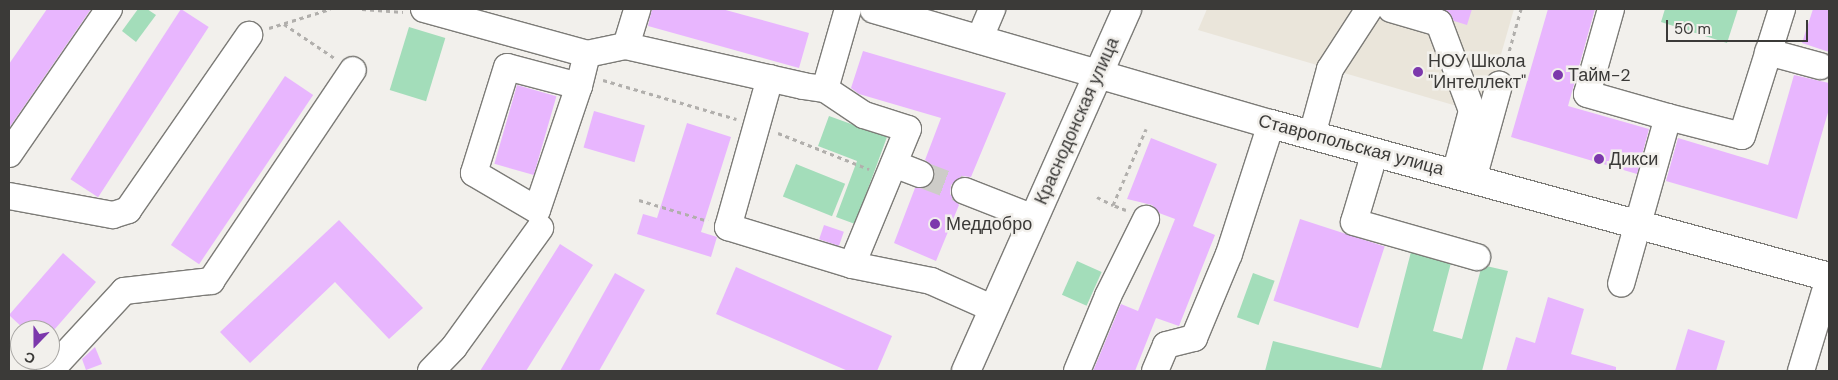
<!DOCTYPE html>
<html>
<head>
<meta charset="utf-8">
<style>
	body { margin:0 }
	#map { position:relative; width:1838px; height:380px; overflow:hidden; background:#f2f0ec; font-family:"DM Sans",sans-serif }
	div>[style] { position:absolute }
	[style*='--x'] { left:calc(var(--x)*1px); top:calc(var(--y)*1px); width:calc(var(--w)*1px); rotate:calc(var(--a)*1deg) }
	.built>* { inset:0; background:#eae5da }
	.green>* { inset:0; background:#a3ddba; transform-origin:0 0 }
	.building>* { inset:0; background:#e8b6fe; transform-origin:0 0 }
	.minor-tunnel>* { height:26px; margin-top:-13px; transform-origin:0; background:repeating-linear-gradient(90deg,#cdccc8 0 26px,transparent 0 39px) }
	.path>* { height:3px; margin-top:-1.5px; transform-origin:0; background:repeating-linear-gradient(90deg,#b1afac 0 4px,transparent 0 8px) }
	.roads { filter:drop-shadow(1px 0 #7c7b77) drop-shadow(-1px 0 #7c7b77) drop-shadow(0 1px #7c7b77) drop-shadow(0 -1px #7c7b77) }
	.minor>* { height:26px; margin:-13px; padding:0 13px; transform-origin:13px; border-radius:13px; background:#fff }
	.major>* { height:28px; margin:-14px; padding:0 14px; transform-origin:14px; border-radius:14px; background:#fff }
	.dots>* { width:14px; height:14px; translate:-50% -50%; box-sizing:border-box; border:2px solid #f2f0ec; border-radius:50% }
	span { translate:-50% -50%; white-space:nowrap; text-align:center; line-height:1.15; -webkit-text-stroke:5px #f2f0ec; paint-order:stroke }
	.poi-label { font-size:18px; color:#3b3a38 }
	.left { translate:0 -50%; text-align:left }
	.street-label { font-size:18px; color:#3b3a38 }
	.frame { position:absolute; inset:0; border:10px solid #3b3a38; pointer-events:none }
	.north { position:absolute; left:10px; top:320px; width:50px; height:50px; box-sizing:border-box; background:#f2f0ec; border:1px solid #a9a7a4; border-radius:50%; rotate:202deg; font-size:14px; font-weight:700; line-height:20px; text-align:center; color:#3b3a38 }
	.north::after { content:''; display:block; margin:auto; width:18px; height:22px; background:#7c38ac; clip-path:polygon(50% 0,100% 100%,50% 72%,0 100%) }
	.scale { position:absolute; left:1666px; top:20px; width:142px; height:22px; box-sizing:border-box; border:2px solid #3b3a38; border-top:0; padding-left:6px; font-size:15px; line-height:18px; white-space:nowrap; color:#3b3a38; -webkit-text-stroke:4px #f2f0ec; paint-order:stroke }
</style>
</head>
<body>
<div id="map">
	<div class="built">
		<div style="clip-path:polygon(1207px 9px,1514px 9px,1484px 114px,1198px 30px)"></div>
	</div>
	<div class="green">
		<div style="clip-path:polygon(138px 9px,147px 9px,156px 15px,136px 42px,122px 31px)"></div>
		<div style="clip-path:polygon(1665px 9px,1738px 9px,1727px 43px,1661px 22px)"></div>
		<div style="left:409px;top:27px;width:38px;height:66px;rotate:17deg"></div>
		<div style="clip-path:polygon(829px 116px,887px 137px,855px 224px,836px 217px,857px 161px,818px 146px)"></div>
		<div style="left:796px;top:164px;width:53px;height:35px;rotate:22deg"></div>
		<div style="clip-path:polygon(1412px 248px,1452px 259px,1433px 331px,1462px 339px,1482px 265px,1508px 271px,1482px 371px,1265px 371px,1273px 341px,1381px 368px)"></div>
		<div style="left:1077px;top:261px;width:27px;height:37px;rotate:24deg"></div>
		<div style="left:1253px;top:273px;width:23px;height:47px;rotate:20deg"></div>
	</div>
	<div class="building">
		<div style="clip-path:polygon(47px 9px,91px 9px,9px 128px,9px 64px)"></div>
		<div style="left:181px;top:9px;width:33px;height:203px;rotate:33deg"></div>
		<div style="clip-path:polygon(652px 9px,722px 9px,809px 33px,799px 68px,648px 26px)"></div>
		<div style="clip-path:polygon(1444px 9px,1472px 9px,1467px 25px,1454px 21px)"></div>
		<div style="clip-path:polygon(1548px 9px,1595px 9px,1568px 106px,1649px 129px,1637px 174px,1511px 137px)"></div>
		<div style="clip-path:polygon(1813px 9px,1829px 9px,1829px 52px,1802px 43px)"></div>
		<div style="clip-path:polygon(863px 51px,1006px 93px,971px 177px,962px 176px,951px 185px,950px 194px,959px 205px,936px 261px,894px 243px,915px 188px,929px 186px,934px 179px,932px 165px,925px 160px,941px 118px,859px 94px,851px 88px)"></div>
		<div style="clip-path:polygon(1794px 75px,1829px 83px,1829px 109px,1797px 219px,1666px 181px,1678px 138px,1768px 165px)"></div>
		<div style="left:285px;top:76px;width:34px;height:204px;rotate:34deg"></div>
		<div style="left:517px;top:85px;width:41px;height:82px;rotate:16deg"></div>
		<div style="left:594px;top:111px;width:53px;height:38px;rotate:16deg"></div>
		<div style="clip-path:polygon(687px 123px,731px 137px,701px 232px,717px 237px,711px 257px,637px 234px,643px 214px,657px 218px)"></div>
		<div style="clip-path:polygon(1151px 138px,1217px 164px,1193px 226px,1215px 235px,1179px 326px,1156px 318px,1135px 371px,1093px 371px,1121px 304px,1138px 311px,1175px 219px,1159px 213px,1152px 205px,1127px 199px)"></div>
		<div style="left:1300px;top:219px;width:89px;height:86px;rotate:18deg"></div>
		<div style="clip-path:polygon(339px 220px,423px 308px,389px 339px,335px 282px,250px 363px,220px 332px)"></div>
		<div style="left:824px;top:225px;width:21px;height:15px;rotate:19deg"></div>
		<div style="clip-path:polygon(560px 244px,593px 265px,536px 355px,526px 371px,480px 371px)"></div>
		<div style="clip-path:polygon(63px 253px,96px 282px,54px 330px,25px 330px,9px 315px)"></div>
		<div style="clip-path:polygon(736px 267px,892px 336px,877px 371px,848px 371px,716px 314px)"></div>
		<div style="clip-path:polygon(615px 273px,645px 290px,599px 371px,560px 371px)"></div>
		<div style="clip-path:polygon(1548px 297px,1584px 309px,1571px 354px,1616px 367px,1616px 371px,1506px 371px,1516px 337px,1535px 343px)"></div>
		<div style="clip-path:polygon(1688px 329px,1725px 341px,1716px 371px,1675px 371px)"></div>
		<div style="clip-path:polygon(95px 347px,102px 364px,86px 370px,82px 359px)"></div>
	</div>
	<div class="minor-tunnel">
		<div style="--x:920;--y:174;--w:48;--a:20.7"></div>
	</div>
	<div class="path">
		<div style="--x:362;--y:9;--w:41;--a:4.2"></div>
		<div style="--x:284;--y:24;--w:63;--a:33.9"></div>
		<div style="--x:269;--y:28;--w:64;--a:-17.3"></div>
		<div style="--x:1505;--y:66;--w:59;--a:-74.3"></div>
		<div style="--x:603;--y:80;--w:139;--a:16.3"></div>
		<div style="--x:778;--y:133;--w:98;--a:21.6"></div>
		<div style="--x:1097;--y:197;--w:18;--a:27"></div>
		<div style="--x:639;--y:200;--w:72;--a:16.9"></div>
		<div style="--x:1126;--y:210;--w:14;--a:-159"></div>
		<div style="--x:1113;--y:205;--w:83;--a:-66.5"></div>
	</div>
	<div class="roads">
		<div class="minor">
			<div style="--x:424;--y:9;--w:169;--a:15.4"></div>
			<div style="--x:587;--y:54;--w:40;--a:-12"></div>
			<div style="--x:626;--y:46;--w:39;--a:-73"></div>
			<div style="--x:1391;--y:9;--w:50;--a:16.3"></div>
			<div style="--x:1439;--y:23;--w:94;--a:69.4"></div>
			<div style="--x:1472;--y:111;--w:65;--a:105.1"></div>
			<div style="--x:1611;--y:9;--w:88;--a:105.8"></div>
			<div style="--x:1587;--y:94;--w:84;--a:15.9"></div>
			<div style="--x:1668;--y:117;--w:173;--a:105.7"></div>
			<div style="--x:979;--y:40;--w:34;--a:-67"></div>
			<div style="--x:626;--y:46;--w:181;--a:12.7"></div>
			<div style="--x:803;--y:86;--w:22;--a:8"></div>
			<div style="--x:825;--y:89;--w:47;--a:33.7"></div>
			<div style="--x:864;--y:115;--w:46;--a:17.7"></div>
			<div style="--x:908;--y:129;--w:147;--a:112.4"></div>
			<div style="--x:852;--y:265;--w:81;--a:11.4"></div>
			<div style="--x:931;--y:281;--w:69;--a:24"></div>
			<div style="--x:1768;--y:52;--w:54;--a:15.1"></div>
			<div style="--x:770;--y:78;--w:155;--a:105.7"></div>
			<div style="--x:728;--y:227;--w:130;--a:17"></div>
			<div style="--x:579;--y:86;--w:74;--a:-165.2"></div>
			<div style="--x:507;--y:67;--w:111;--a:107.3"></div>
			<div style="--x:474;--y:173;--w:73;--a:30.4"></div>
			<div style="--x:537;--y:210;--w:131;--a:-71.3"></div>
			<div style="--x:579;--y:86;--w:33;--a:-76"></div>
			<div style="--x:825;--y:89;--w:83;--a:-74"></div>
			<div style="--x:1668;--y:117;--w:76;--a:14.4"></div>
			<div style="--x:1742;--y:136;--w:133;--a:-72.5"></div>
			<div style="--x:1312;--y:135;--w:68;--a:-74.7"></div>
			<div style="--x:1330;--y:69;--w:72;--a:-57"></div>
			<div style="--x:1375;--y:152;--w:73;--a:106.7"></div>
			<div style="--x:1354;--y:222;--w:128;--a:15.9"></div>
			<div style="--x:9;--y:154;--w:176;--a:-55.4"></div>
			<div style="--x:894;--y:164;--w:28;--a:21"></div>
			<div style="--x:1473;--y:179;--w:98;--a:-74.5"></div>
			<div style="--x:965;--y:191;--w:74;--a:21.4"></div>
			<div style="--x:9;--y:196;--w:106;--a:10.4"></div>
			<div style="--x:113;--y:215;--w:16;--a:-18"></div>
			<div style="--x:128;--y:210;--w:213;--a:-55.3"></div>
			<div style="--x:50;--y:371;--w:109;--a:-47.2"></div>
			<div style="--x:124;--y:291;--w:88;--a:-6.6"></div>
			<div style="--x:211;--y:281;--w:254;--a:-56.1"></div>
			<div style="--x:431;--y:371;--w:33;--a:-46"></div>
			<div style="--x:454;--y:347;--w:147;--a:-54.1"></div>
			<div style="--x:1077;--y:371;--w:81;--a:-67.5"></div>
			<div style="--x:1108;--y:296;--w:86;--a:-63.7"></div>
			<div style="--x:1155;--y:371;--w:28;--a:-67"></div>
			<div style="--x:1166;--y:345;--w:29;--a:-14"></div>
			<div style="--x:1194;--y:338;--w:91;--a:-67.4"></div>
			<div style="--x:1229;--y:254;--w:137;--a:-72.1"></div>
			<div style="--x:1801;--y:371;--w:97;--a:-73.2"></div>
		</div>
		<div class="major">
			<div style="--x:874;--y:9;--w:413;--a:16.2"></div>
			<div style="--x:1271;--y:124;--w:579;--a:15.33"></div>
			<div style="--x:966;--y:371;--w:396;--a:-66"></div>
		</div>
	</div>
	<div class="dots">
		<div style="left:1418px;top:72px;background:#7c38ac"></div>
		<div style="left:1558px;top:75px;background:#7c38ac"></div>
		<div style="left:1599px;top:159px;background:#7c38ac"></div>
		<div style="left:935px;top:224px;background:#7c38ac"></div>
	</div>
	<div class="poi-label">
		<span class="left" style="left:1428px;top:72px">НОУ Школа<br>"Интеллект"</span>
		<span class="left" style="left:1568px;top:75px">Тайм-2</span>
		<span class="left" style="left:1609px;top:159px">Дикси</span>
		<span class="left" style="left:946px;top:224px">Меддобро</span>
	</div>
	<div class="street-label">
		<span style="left:1077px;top:121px;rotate:-66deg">Краснодонская улица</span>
		<span style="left:1351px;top:145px;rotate:15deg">Ставропольская улица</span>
	</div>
	<div class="frame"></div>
	<div class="north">С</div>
	<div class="scale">50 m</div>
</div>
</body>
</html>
